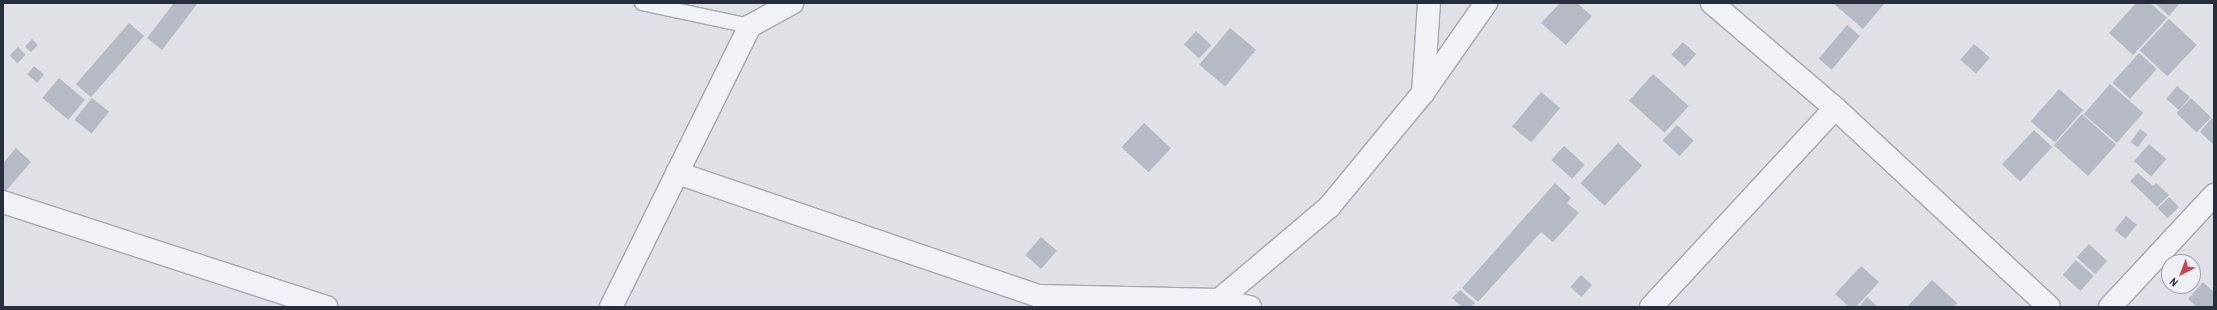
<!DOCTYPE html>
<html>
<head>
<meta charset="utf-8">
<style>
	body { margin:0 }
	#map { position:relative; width:2217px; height:310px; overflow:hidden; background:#dfe1e7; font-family:"Archivo Narrow",sans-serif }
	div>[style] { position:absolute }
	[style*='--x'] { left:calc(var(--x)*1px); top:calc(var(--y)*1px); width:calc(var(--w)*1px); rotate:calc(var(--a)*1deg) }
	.building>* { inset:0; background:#b6bac4; transform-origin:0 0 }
	.roads { filter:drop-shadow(1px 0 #a5a8b1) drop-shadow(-1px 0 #a5a8b1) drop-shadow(0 1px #a5a8b1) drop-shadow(0 -1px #a5a8b1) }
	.lane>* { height:14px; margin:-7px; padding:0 7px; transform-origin:7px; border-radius:7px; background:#f1f2f6 }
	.street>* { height:22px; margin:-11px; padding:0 11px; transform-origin:11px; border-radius:11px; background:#f1f2f6 }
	span { translate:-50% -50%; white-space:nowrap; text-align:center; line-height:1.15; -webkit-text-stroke:4px #eef0f5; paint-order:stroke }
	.frame { position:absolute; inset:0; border:4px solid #292e3d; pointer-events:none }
	.north { position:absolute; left:2161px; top:254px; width:40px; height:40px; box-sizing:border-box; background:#eef0f5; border:1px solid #9fa2ab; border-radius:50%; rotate:222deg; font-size:11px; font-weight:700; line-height:16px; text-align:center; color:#292e3d }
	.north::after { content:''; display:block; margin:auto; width:14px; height:18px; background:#c7494f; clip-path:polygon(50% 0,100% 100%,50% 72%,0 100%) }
</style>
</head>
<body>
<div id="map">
	<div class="building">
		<div style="clip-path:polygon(174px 3px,198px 3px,162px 50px,147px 38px)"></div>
		<div style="clip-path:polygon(1560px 3px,1577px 3px,1592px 16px,1566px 45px,1541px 23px)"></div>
		<div style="clip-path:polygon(1833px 3px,1885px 3px,1863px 29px)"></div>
		<div style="clip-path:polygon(2136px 3px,2150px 3px,2167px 18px,2133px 55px,2109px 33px)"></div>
		<div style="clip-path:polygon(2155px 3px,2180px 3px,2169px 16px)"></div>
		<div style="left:2169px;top:19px;width:38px;height:43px;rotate:43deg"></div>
		<div style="left:129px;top:23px;width:20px;height:81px;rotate:41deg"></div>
		<div style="left:1847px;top:25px;width:17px;height:44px;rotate:40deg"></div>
		<div style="left:1230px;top:28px;width:34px;height:48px;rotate:40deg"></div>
		<div style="left:1196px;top:31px;width:21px;height:18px;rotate:43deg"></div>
		<div style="clip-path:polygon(32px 39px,38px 45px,31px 52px,25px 47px)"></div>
		<div style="left:1683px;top:42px;width:18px;height:17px;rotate:43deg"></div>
		<div style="left:1974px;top:44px;width:21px;height:21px;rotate:41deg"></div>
		<div style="left:18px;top:47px;width:11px;height:12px;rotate:45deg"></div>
		<div style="left:2139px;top:53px;width:24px;height:40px;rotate:42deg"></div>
		<div style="left:34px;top:66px;width:13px;height:11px;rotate:39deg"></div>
		<div style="left:1653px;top:74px;width:48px;height:36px;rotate:42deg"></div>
		<div style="left:59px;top:78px;width:34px;height:26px;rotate:40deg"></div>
		<div style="left:2110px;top:84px;width:44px;height:40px;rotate:41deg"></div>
		<div style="left:2177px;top:86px;width:17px;height:17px;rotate:40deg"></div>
		<div style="left:2059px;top:89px;width:32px;height:43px;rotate:41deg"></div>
		<div style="left:1541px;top:92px;width:25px;height:45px;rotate:40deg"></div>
		<div style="left:92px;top:98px;width:22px;height:28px;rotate:39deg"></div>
		<div style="left:2191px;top:98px;width:28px;height:21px;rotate:44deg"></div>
		<div style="left:2082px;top:114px;width:46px;height:42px;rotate:42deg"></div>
		<div style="clip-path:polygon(2212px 118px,2214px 121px,2214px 145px,2200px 132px)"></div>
		<div style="left:1144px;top:123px;width:37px;height:33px;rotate:43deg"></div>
		<div style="left:1677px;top:125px;width:23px;height:21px;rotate:43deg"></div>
		<div style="left:2140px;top:129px;width:9px;height:16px;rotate:36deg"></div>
		<div style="left:2034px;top:130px;width:25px;height:47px;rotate:43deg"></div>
		<div style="left:1618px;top:143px;width:33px;height:55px;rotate:43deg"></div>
		<div style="left:2149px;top:144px;width:23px;height:23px;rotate:41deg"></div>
		<div style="left:1564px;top:146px;width:28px;height:19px;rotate:42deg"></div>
		<div style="clip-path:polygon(16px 148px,31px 162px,4px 193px,3px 163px)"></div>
		<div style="clip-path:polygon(2138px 173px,2153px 186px,2156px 183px,2169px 195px,2157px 207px,2130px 181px)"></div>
		<div style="clip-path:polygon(1555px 183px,1571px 198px,1567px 203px,1579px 213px,1553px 242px,1541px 232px,1478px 302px,1462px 288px)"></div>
		<div style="left:2169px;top:197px;width:14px;height:16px;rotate:45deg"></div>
		<div style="left:2126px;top:216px;width:14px;height:18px;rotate:39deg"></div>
		<div style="left:1041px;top:237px;width:21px;height:24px;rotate:41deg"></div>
		<div style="left:2089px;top:244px;width:25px;height:18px;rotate:43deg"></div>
		<div style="left:2076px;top:260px;width:24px;height:20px;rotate:42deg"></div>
		<div style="clip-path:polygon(1861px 266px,1879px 282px,1856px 307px,1849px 307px,1835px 294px)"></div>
		<div style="left:1581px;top:275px;width:15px;height:16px;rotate:42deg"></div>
		<div style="clip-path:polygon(1932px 280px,1957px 303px,1954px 307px,1907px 307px)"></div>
		<div style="clip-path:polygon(2203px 282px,2214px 292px,2214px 307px,2197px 307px,2188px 299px)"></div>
		<div style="clip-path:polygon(1460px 290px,1475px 303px,1471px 307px,1462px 307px,1452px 298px)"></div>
		<div style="clip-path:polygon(1867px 297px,1878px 307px,1859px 307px)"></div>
	</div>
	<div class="roads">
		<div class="lane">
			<div style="--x:642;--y:3;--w:110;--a:12"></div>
		</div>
		<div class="street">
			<div style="--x:1712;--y:3;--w:162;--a:40.5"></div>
			<div style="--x:1835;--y:108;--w:292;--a:42.9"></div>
			<div style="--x:1423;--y:93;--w:90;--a:-86.2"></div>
			<div style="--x:677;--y:173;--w:382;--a:18.8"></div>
			<div style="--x:1039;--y:296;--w:180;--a:1.3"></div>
			<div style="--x:1219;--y:300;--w:32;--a:13"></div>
			<div style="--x:3;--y:202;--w:340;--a:18"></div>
			<div style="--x:611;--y:307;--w:313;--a:-63.7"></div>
			<div style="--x:750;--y:26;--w:48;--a:-28.7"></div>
			<div style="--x:1215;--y:307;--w:8;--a:-60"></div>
			<div style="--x:1219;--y:300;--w:144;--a:-40.2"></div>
			<div style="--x:1329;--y:207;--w:148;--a:-50.5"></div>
			<div style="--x:1423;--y:93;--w:110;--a:-55"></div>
			<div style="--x:1651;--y:307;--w:271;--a:-47.2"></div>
			<div style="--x:2110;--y:307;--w:153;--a:-47.1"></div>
		</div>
	</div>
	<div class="frame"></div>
	<div class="north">N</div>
</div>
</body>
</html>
